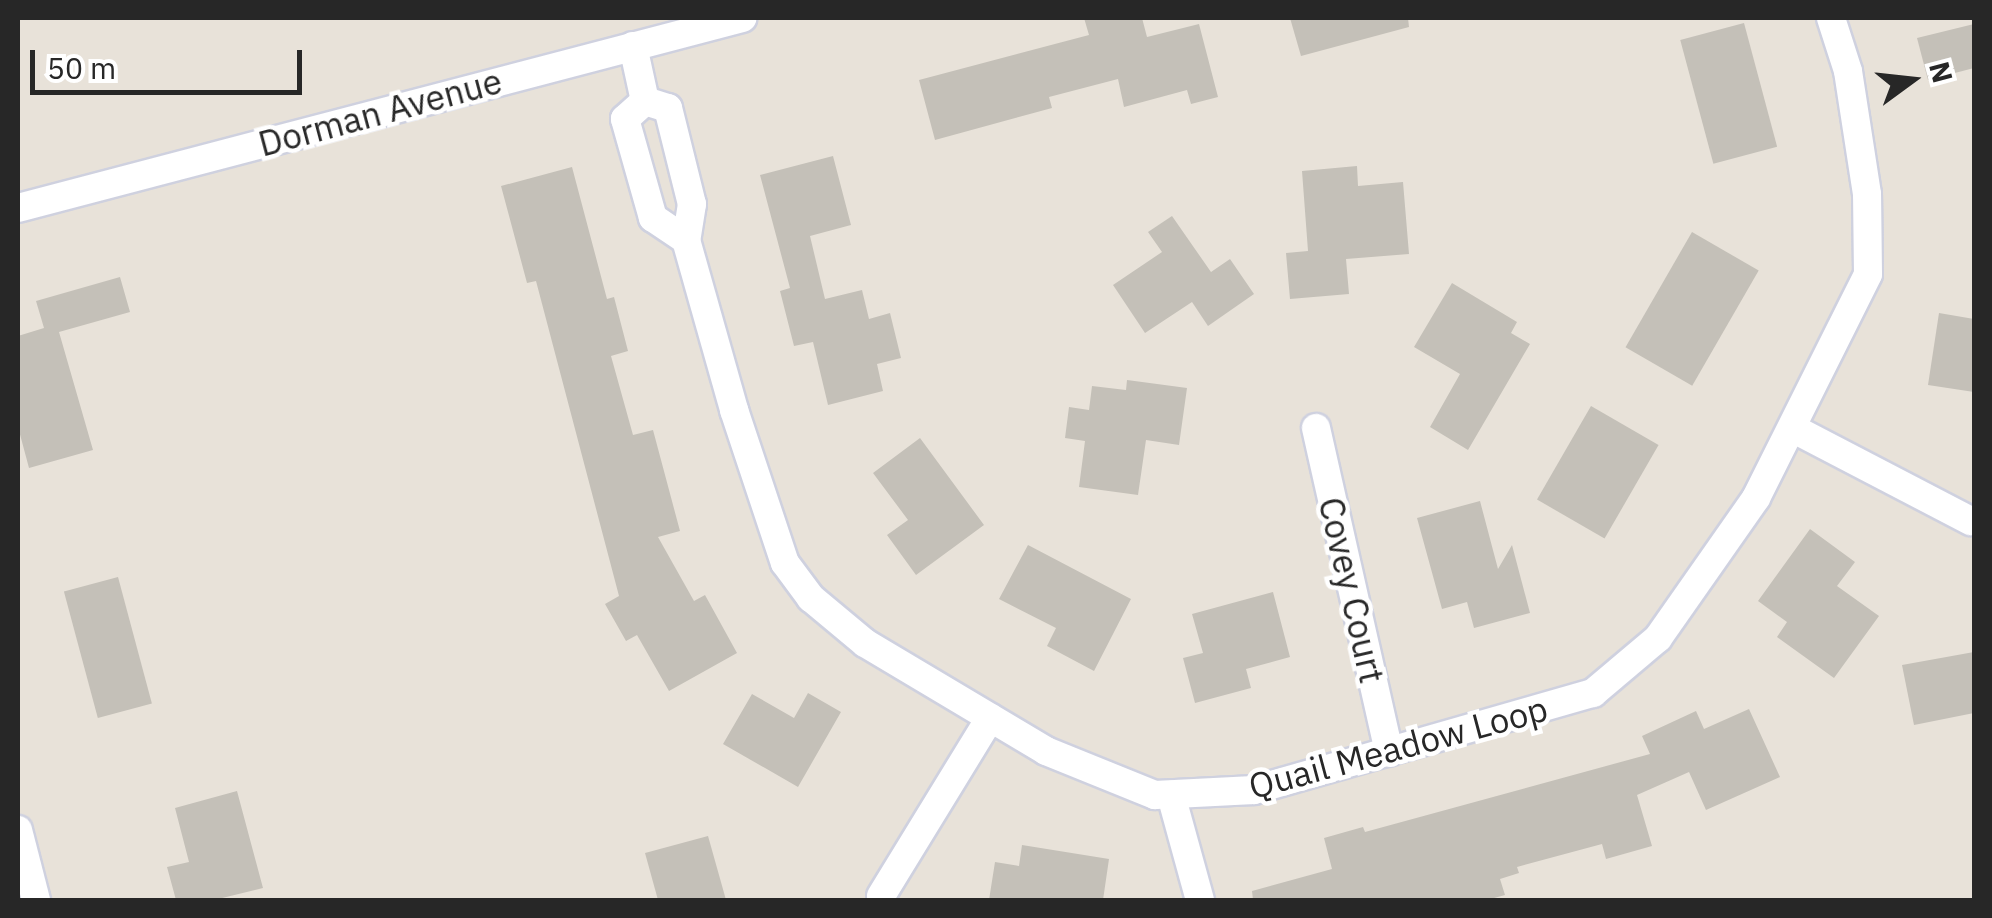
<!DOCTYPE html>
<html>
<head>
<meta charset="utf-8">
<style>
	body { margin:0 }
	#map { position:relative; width:1992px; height:918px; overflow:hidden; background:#e8e2d9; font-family:"IBM Plex Sans",sans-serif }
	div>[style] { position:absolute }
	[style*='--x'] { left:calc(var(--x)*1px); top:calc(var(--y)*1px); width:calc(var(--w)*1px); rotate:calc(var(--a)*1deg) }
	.building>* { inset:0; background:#c4c0b8; transform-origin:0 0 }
	.roads { filter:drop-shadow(2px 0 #cfd1df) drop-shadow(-2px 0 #cfd1df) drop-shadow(0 2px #cfd1df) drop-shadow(0 -2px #cfd1df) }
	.street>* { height:28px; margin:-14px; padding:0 14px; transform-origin:14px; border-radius:14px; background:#fff }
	span { translate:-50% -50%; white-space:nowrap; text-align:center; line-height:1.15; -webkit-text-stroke:9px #fff; paint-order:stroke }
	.street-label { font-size:35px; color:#272727 }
	.frame { position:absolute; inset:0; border:20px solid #272727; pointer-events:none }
	.north { position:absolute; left:1862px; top:30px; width:100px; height:100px; -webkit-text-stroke:8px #fff; paint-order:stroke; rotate:75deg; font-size:28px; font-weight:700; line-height:40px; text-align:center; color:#272727 }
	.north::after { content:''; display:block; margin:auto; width:35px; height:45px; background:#272727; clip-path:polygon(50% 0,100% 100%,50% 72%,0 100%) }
	.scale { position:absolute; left:30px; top:50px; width:272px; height:45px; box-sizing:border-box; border:5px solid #272727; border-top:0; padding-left:12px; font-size:30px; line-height:35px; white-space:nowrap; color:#272727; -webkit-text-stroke:8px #fff; paint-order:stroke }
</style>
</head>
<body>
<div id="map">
	<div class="building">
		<div style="clip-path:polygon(1084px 18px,1142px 18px,1147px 37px,1199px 24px,1218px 97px,1191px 104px,1187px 90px,1124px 107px,1118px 79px,1049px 97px,1052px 108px,935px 140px,919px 80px,1089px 35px)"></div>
		<div style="clip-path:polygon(1290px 18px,1408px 18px,1409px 27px,1301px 56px)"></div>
		<div style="left:1744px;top:23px;width:128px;height:66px;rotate:75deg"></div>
		<div style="clip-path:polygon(1974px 24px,1974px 68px,1928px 80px,1917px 38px)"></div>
		<div style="clip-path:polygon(833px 156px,851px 225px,810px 236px,825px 299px,862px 290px,869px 319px,890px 313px,901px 358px,877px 364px,883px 391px,828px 405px,813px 342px,794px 346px,780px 291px,790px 288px,760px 175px)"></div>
		<div style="clip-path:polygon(1357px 166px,1358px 186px,1403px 182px,1409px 254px,1346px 259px,1349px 294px,1290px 299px,1286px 253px,1308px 251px,1302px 171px)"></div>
		<div style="clip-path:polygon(572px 167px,607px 299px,614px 297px,628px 351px,611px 356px,633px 435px,653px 430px,680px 531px,658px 537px,694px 601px,705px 595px,737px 653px,669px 691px,637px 635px,626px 641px,605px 604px,619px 596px,536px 281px,527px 283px,501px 186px)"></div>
		<div style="clip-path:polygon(1172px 216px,1211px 272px,1230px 259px,1254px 294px,1208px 326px,1192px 302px,1145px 333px,1113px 285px,1162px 252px,1148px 232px)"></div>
		<div style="left:1692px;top:232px;width:77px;height:133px;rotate:30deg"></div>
		<div style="clip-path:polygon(120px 277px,130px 312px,59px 332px,93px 450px,29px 468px,18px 427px,18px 336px,44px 328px,36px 301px)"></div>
		<div style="clip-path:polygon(1452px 283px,1517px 322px,1511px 333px,1530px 344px,1468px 450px,1430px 427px,1460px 374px,1414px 347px)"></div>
		<div style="clip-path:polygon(1939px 313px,1974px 319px,1974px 392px,1928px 385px)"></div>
		<div style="clip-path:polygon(1127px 380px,1187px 388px,1179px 445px,1146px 440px,1138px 495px,1079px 487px,1085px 441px,1065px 438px,1069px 407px,1089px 410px,1092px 386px,1126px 390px)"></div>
		<div style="left:1591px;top:406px;width:78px;height:108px;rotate:30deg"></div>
		<div style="clip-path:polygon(920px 438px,984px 525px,916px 575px,887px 535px,908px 520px,873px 473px)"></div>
		<div style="clip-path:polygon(1480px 501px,1498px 569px,1512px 545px,1530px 613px,1474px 628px,1467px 602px,1442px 609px,1417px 518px)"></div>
		<div style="clip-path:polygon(1810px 529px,1855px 562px,1837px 586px,1879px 616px,1834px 678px,1777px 637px,1787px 622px,1758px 601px)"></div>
		<div style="clip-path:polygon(1028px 545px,1131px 599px,1094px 671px,1047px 646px,1056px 628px,999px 599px)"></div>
		<div style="left:118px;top:577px;width:131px;height:56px;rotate:75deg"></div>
		<div style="clip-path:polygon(1273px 592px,1290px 657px,1246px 669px,1251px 688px,1195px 703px,1183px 658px,1203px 653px,1192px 614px)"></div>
		<div style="clip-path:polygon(1974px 652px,1974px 713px,1914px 725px,1902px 665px)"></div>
		<div style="clip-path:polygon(808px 693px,841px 712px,798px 787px,723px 744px,752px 694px,794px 718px)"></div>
		<div style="clip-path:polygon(1749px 709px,1780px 777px,1706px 810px,1689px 772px,1637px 795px,1652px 846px,1606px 859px,1602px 844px,1517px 867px,1519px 873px,1500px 879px,1505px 895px,1487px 900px,1253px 900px,1252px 891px,1332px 869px,1324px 838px,1363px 827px,1365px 832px,1650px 754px,1642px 736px,1696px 711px,1704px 729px)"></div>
		<div style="clip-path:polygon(237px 791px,263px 888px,214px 900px,176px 900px,167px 867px,189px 862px,175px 808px)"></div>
		<div style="clip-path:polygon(708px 836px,726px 900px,658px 900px,645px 853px)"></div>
		<div style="clip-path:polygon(1022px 845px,1109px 859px,1103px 900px,989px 900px,995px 862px,1019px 866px)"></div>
	</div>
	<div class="roads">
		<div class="street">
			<div style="--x:633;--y:46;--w:56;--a:77.7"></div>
			<div style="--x:645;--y:101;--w:24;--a:17"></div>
			<div style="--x:668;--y:108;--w:99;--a:76"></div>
			<div style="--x:692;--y:204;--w:36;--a:99"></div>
			<div style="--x:686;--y:240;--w:40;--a:-146"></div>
			<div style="--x:653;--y:218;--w:103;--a:-105.8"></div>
			<div style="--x:625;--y:119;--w:27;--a:-42"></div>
			<div style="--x:18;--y:208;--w:749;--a:-14.7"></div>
			<div style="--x:686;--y:240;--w:177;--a:74.2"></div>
			<div style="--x:734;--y:410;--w:161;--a:71.6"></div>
			<div style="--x:785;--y:563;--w:44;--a:53.4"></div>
			<div style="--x:811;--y:598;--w:70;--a:39.8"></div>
			<div style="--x:865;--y:643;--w:211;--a:30.8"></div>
			<div style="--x:1046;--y:751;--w:118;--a:22"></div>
			<div style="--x:1155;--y:795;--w:99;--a:-2.9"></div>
			<div style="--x:1254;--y:790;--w:353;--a:-16"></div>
			<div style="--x:1593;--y:693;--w:85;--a:-40.2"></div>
			<div style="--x:1658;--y:638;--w:171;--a:-55"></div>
			<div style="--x:1756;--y:498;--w:250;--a:-63.4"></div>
			<div style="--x:1868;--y:274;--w:80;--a:-90.7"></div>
			<div style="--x:1867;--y:194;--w:124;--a:-98.8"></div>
			<div style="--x:1848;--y:71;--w:56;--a:-107.8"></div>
			<div style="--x:1316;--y:428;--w:332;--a:77.3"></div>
			<div style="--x:1792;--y:428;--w:202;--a:27.5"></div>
			<div style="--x:1171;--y:795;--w:109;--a:74.6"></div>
			<div style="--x:18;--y:830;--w:72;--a:75.6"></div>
			<div style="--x:881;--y:896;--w:209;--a:-58.5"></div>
		</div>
	</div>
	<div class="street-label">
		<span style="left:380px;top:112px;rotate:-15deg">Dorman Avenue</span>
		<span style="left:1352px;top:590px;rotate:77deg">Covey Court</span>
		<span style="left:1398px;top:747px;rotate:-15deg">Quail Meadow Loop</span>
	</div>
	<div class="frame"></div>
	<div class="north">N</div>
	<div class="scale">50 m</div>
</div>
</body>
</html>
